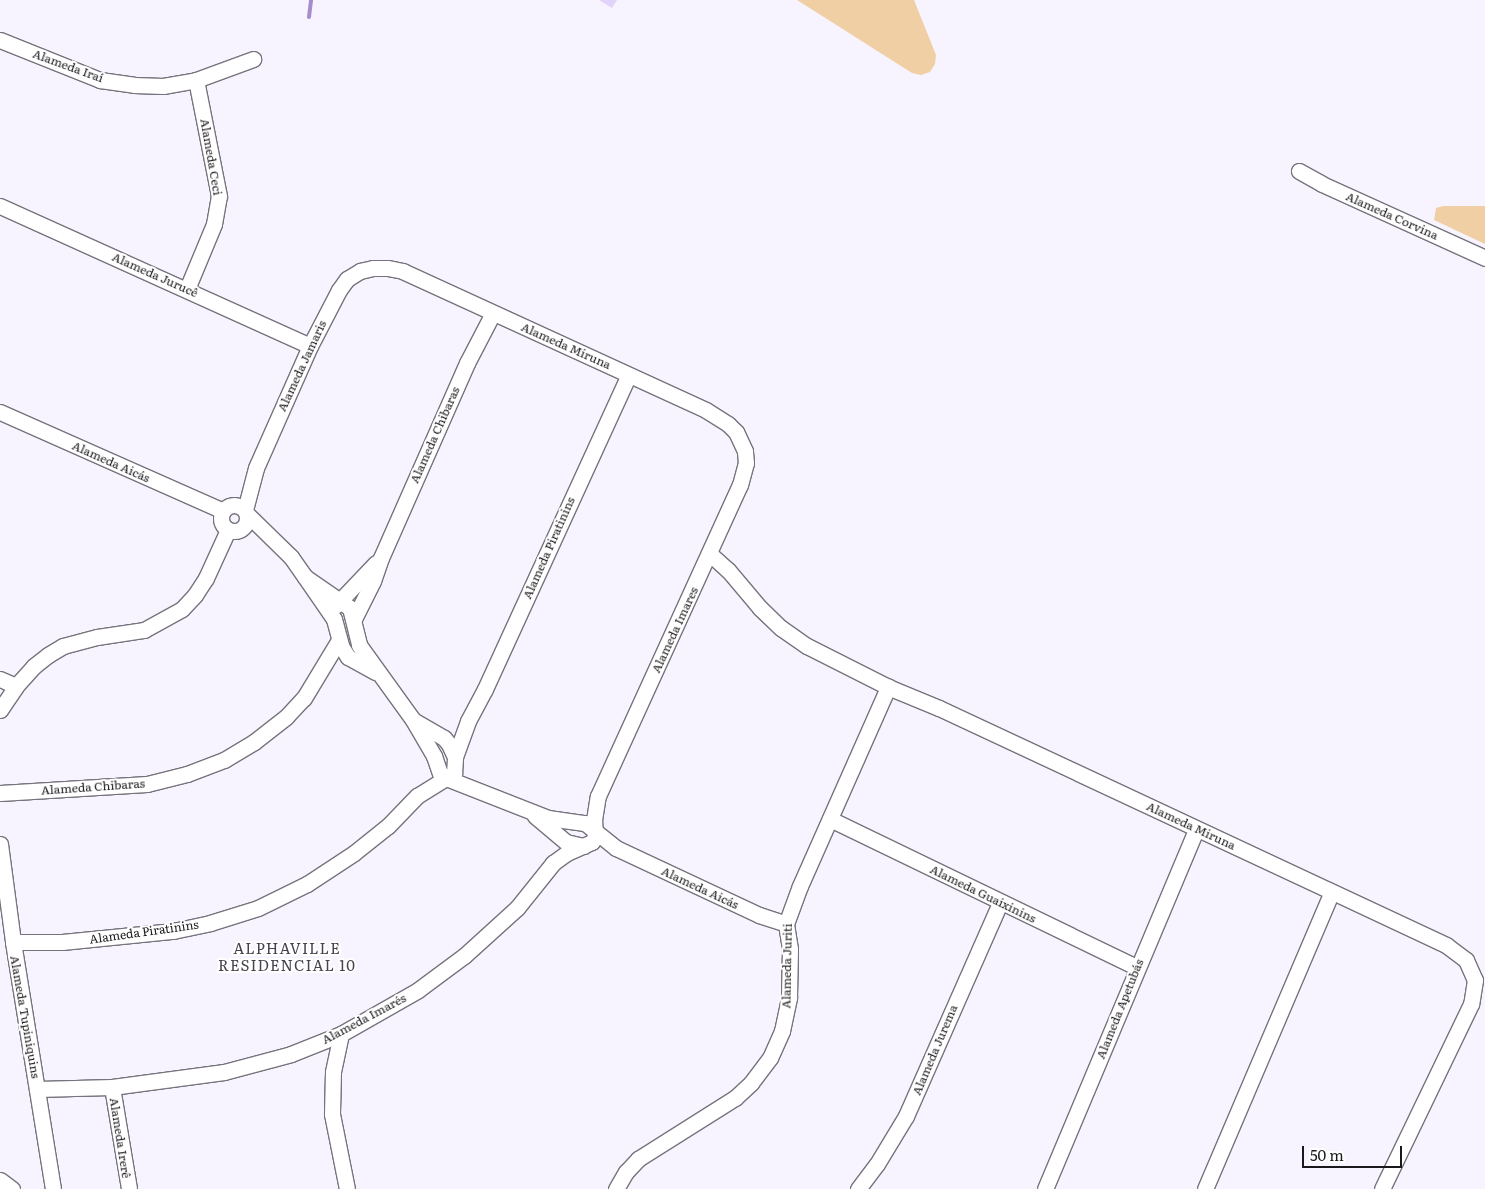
<!DOCTYPE html>
<html>
<head>
<meta charset="utf-8">
<style>
	body { margin:0 }
	#map { position:relative; width:1485px; height:1189px; overflow:hidden; background:#f8f4ff; font-family:Literata,serif }
	div>[style] { position:absolute }
	[style*='--x'] { left:calc(var(--x)*1px); top:calc(var(--y)*1px); width:calc(var(--w)*1px); rotate:calc(var(--a)*1deg) }
	.green>* { inset:0; background:#efcfa3 }
	.stream>* { height:4px; margin:-2px; padding:0 2px; transform-origin:2px; border-radius:2px; background:#a58cca }
	.building>* { inset:0; background:#e2d3fb }
	.roads { filter:drop-shadow(1px 0 #77737d) drop-shadow(-1px 0 #77737d) drop-shadow(0 1px #77737d) drop-shadow(0 -1px #77737d) }
	.minor>* { height:15px; margin:-7.5px; padding:0 7.5px; transform-origin:7.5px; border-radius:7.5px; background:#fff }
	.minor>.ring { margin:-7.5px; padding:0; box-sizing:content-box; background:none; border:15px solid #fff; border-radius:50% }
	span { translate:-50% -50%; white-space:nowrap; text-align:center; line-height:1.15; -webkit-text-stroke:4px #fff; paint-order:stroke }
	.street-label { font-size:12px; color:#19181b }
	.quarter-label { font-size:15px; color:#46434c; letter-spacing:1px }
	.scale { position:absolute; left:1302px; top:1146px; width:100px; height:22px; box-sizing:border-box; border:2px solid #19181b; border-top:0; padding-left:6px; font-size:15px; line-height:18px; white-space:nowrap; color:#19181b; -webkit-text-stroke:4px #fff; paint-order:stroke }
</style>
</head>
<body>
<div id="map">
	<div class="green">
		<div style="clip-path:polygon(797px 0,914px 0,936px 55px,935px 64px,930px 72px,921px 75px,912px 73px)"></div>
		<div style="clip-path:polygon(1443px 206px,1485px 206px,1485px 244px,1434px 220px,1436px 208px)"></div>
	</div>
	<div class="stream">
		<div style="--x:309;--y:17;--w:17;--a:-83"></div>
	</div>
	<div class="building">
		<div style="clip-path:polygon(599px 0,617px 0,612px 8px)"></div>
	</div>
	<div class="roads">
		<div class="minor">
			<div style="--x:0;--y:40;--w:108;--a:21.8"></div>
			<div style="--x:100;--y:80;--w:34;--a:8"></div>
			<div style="--x:134;--y:85;--w:29;--a:2"></div>
			<div style="--x:163;--y:86;--w:34;--a:-10"></div>
			<div style="--x:196;--y:80;--w:61;--a:-20.2"></div>
			<div style="--x:1299;--y:171;--w:26;--a:29"></div>
			<div style="--x:1322;--y:184;--w:179;--a:24.4"></div>
			<div style="--x:0;--y:206;--w:340;--a:24.3"></div>
			<div style="--x:187;--y:289;--w:70;--a:-67.4"></div>
			<div style="--x:214;--y:224;--w:28;--a:-80"></div>
			<div style="--x:219;--y:196;--w:118;--a:-101.2"></div>
			<div style="--x:0;--y:412;--w:244;--a:23.9"></div>
			<div class="ring" style="left:221px;top:505px;width:11px;height:11px"></div>
			<div style="--x:247;--y:514;--w:62;--a:44.3"></div>
			<div style="--x:291;--y:557;--w:24;--a:55"></div>
			<div style="--x:305;--y:577;--w:51;--a:55.4"></div>
			<div style="--x:334;--y:619;--w:28;--a:75"></div>
			<div style="--x:341;--y:646;--w:13;--a:58"></div>
			<div style="--x:348;--y:657;--w:31;--a:29"></div>
			<div style="--x:710;--y:554;--w:24;--a:42"></div>
			<div style="--x:728;--y:570;--w:50;--a:49.9"></div>
			<div style="--x:760;--y:608;--w:29;--a:44"></div>
			<div style="--x:781;--y:628;--w:32;--a:35"></div>
			<div style="--x:807;--y:646;--w:91;--a:26.8"></div>
			<div style="--x:888;--y:687;--w:55;--a:22.4"></div>
			<div style="--x:939;--y:708;--w:560;--a:25.05"></div>
			<div style="--x:1446;--y:945;--w:25;--a:37"></div>
			<div style="--x:1466;--y:960;--w:22;--a:66"></div>
			<div style="--x:1475;--y:980;--w:24;--a:99"></div>
			<div style="--x:1471;--y:1004;--w:205;--a:115.7"></div>
			<div style="--x:305;--y:577;--w:55;--a:34.6"></div>
			<div style="--x:350;--y:608;--w:38;--a:76"></div>
			<div style="--x:359;--y:645;--w:92;--a:54.2"></div>
			<div style="--x:413;--y:720;--w:42;--a:59.7"></div>
			<div style="--x:434;--y:756;--w:21;--a:71"></div>
			<div style="--x:441;--y:776;--w:115;--a:21.4"></div>
			<div style="--x:548;--y:818;--w:37;--a:8"></div>
			<div style="--x:585;--y:823;--w:40;--a:39"></div>
			<div style="--x:616;--y:848;--w:158;--a:25.1"></div>
			<div style="--x:759;--y:915;--w:28;--a:18"></div>
			<div style="--x:335;--y:606;--w:59;--a:-46.4"></div>
			<div style="--x:354;--y:619;--w:42;--a:-63.4"></div>
			<div style="--x:373;--y:581;--w:24;--a:-71"></div>
			<div style="--x:381;--y:558;--w:213;--a:-66.2"></div>
			<div style="--x:467;--y:363;--w:56;--a:-62.5"></div>
			<div style="--x:0;--y:679;--w:17;--a:24"></div>
			<div style="--x:0;--y:710;--w:29;--a:-56"></div>
			<div style="--x:16;--y:686;--w:27;--a:-48"></div>
			<div style="--x:34;--y:666;--w:18;--a:-38"></div>
			<div style="--x:48;--y:655;--w:17;--a:-31"></div>
			<div style="--x:63;--y:646;--w:35;--a:-15"></div>
			<div style="--x:97;--y:637;--w:48;--a:-8.5"></div>
			<div style="--x:144;--y:630;--w:43;--a:-28.9"></div>
			<div style="--x:182;--y:609;--w:19;--a:-47"></div>
			<div style="--x:195;--y:595;--w:20;--a:-57"></div>
			<div style="--x:206;--y:578;--w:53;--a:-65.4"></div>
			<div style="--x:455;--y:757;--w:38;--a:-70"></div>
			<div style="--x:468;--y:721;--w:36;--a:-62"></div>
			<div style="--x:485;--y:689;--w:345;--a:-65.4"></div>
			<div style="--x:0;--y:793;--w:147;--a:-3.5"></div>
			<div style="--x:147;--y:784;--w:41;--a:-14"></div>
			<div style="--x:187;--y:774;--w:40;--a:-21"></div>
			<div style="--x:224;--y:760;--w:35;--a:-31"></div>
			<div style="--x:254;--y:742;--w:41;--a:-38"></div>
			<div style="--x:286;--y:717;--w:26;--a:-47"></div>
			<div style="--x:304;--y:698;--w:68;--a:-58.9"></div>
			<div style="--x:535;--y:816;--w:40;--a:40"></div>
			<div style="--x:566;--y:842;--w:18;--a:13"></div>
			<div style="--x:830;--y:819;--w:340;--a:25.8"></div>
			<div style="--x:0;--y:844;--w:99;--a:82.4"></div>
			<div style="--x:13;--y:942;--w:250;--a:80.8"></div>
			<div style="--x:13;--y:942;--w:49;--a:0"></div>
			<div style="--x:62;--y:942;--w:112;--a:-5.7"></div>
			<div style="--x:173;--y:931;--w:38;--a:-12"></div>
			<div style="--x:210;--y:923;--w:50;--a:-17.4"></div>
			<div style="--x:258;--y:908;--w:55;--a:-26.1"></div>
			<div style="--x:307;--y:884;--w:56;--a:-33.4"></div>
			<div style="--x:354;--y:853;--w:43;--a:-38.5"></div>
			<div style="--x:388;--y:826;--w:42;--a:-46"></div>
			<div style="--x:417;--y:796;--w:44;--a:-31.9"></div>
			<div style="--x:454;--y:773;--w:16;--a:-86"></div>
			<div style="--x:455;--y:757;--w:14;--a:-115"></div>
			<div style="--x:449;--y:744;--w:8;--a:-130"></div>
			<div style="--x:444;--y:738;--w:34;--a:-150"></div>
			<div style="--x:341;--y:1034;--w:39;--a:102"></div>
			<div style="--x:333;--y:1072;--w:42;--a:91.4"></div>
			<div style="--x:332;--y:1114;--w:76;--a:78.7"></div>
			<div style="--x:112;--y:1087;--w:103;--a:80.5"></div>
			<div style="--x:37;--y:1089;--w:75;--a:-1.5"></div>
			<div style="--x:112;--y:1087;--w:113;--a:-7.6"></div>
			<div style="--x:224;--y:1072;--w:69;--a:-15"></div>
			<div style="--x:291;--y:1054;--w:54;--a:-21.8"></div>
			<div style="--x:341;--y:1034;--w:89;--a:-29.7"></div>
			<div style="--x:418;--y:990;--w:57;--a:-36.5"></div>
			<div style="--x:464;--y:956;--w:72;--a:-42.2"></div>
			<div style="--x:517;--y:908;--w:58;--a:-51.3"></div>
			<div style="--x:553;--y:863;--w:17;--a:-36"></div>
			<div style="--x:567;--y:853;--w:27;--a:-24"></div>
			<div style="--x:592;--y:842;--w:6;--a:-59"></div>
			<div style="--x:595;--y:837;--w:17;--a:-93"></div>
			<div style="--x:594;--y:820;--w:24;--a:-81"></div>
			<div style="--x:598;--y:796;--w:342;--a:-65.5"></div>
			<div style="--x:740;--y:485;--w:23;--a:-75"></div>
			<div style="--x:746;--y:463;--w:12;--a:-95"></div>
			<div style="--x:745;--y:451;--w:21;--a:-115"></div>
			<div style="--x:736;--y:432;--w:11;--a:-135"></div>
			<div style="--x:728;--y:424;--w:26;--a:-148"></div>
			<div style="--x:706;--y:410;--w:333;--a:-155.4"></div>
			<div style="--x:403;--y:271;--w:16;--a:-169"></div>
			<div style="--x:387;--y:268;--w:14;--a:180"></div>
			<div style="--x:373;--y:268;--w:13;--a:167"></div>
			<div style="--x:360;--y:271;--w:15;--a:148"></div>
			<div style="--x:347;--y:279;--w:14;--a:126"></div>
			<div style="--x:339;--y:290;--w:63;--a:117.4"></div>
			<div style="--x:310;--y:346;--w:133;--a:113.9"></div>
			<div style="--x:256;--y:468;--w:43;--a:104.7"></div>
			<div style="--x:0;--y:1180;--w:15;--a:37"></div>
			<div style="--x:616;--y:1189;--w:20;--a:-60"></div>
			<div style="--x:626;--y:1172;--w:18;--a:-47"></div>
			<div style="--x:638;--y:1159;--w:115;--a:-32.2"></div>
			<div style="--x:735;--y:1098;--w:22;--a:-43"></div>
			<div style="--x:751;--y:1083;--w:31;--a:-53"></div>
			<div style="--x:770;--y:1058;--w:30;--a:-66"></div>
			<div style="--x:782;--y:1031;--w:35;--a:-78"></div>
			<div style="--x:789;--y:997;--w:48;--a:-88.8"></div>
			<div style="--x:790;--y:949;--w:25;--a:-99"></div>
			<div style="--x:786;--y:924;--w:40;--a:-69.8"></div>
			<div style="--x:800;--y:886;--w:218;--a:-66.1"></div>
			<div style="--x:858;--y:1189;--w:31;--a:-53"></div>
			<div style="--x:877;--y:1164;--w:56;--a:-58.9"></div>
			<div style="--x:906;--y:1116;--w:233;--a:-66.2"></div>
			<div style="--x:1045;--y:1189;--w:390;--a:-67.2"></div>
			<div style="--x:1205;--y:1189;--w:322;--a:-66.9"></div>
		</div>
	</div>
	<div class="street-label">
		<span style="left:68px;top:66px;rotate:20deg">Alameda Iraí</span>
		<span style="left:211px;top:157px;rotate:80deg">Alameda Ceci</span>
		<span style="left:1392px;top:216px;rotate:24deg">Alameda Corvina</span>
		<span style="left:155px;top:275px;rotate:24deg">Alameda Jurucê</span>
		<span style="left:566px;top:346px;rotate:24deg">Alameda Miruna</span>
		<span style="left:302px;top:366px;rotate:-65deg">Alameda Jamaris</span>
		<span style="left:435px;top:435px;rotate:-66deg">Alameda Chibaras</span>
		<span style="left:111px;top:462px;rotate:24deg">Alameda Aicás</span>
		<span style="left:549px;top:548px;rotate:-66deg">Alameda Piratinins</span>
		<span style="left:675px;top:630px;rotate:-65deg">Alameda Imares</span>
		<span style="left:93px;top:787px;rotate:-4deg">Alameda Chibaras</span>
		<span style="left:1191px;top:826px;rotate:25deg">Alameda Miruna</span>
		<span style="left:700px;top:888px;rotate:25deg">Alameda Aicás</span>
		<span style="left:983px;top:894px;rotate:26deg">Alameda Guaixinins</span>
		<span style="left:144px;top:932px;rotate:-8deg">Alameda Piratinins</span>
		<span style="left:787px;top:966px;rotate:-89deg">Alameda Juriti</span>
		<span style="left:1120px;top:1009px;rotate:-68deg">Alameda Apetubás</span>
		<span style="left:25px;top:1017px;rotate:80deg">Alameda Tupiniquins</span>
		<span style="left:364px;top:1019px;rotate:-28deg">Alameda Imarés</span>
		<span style="left:935px;top:1050px;rotate:-67deg">Alameda Jurema</span>
		<span style="left:120px;top:1138px;rotate:81deg">Alameda Irerê</span>
	</div>
	<div class="quarter-label">
		<span style="left:287px;top:956px">ALPHAVILLE<br>RESIDENCIAL 10</span>
	</div>
	<div class="scale">50 m</div>
</div>
</body>
</html>
